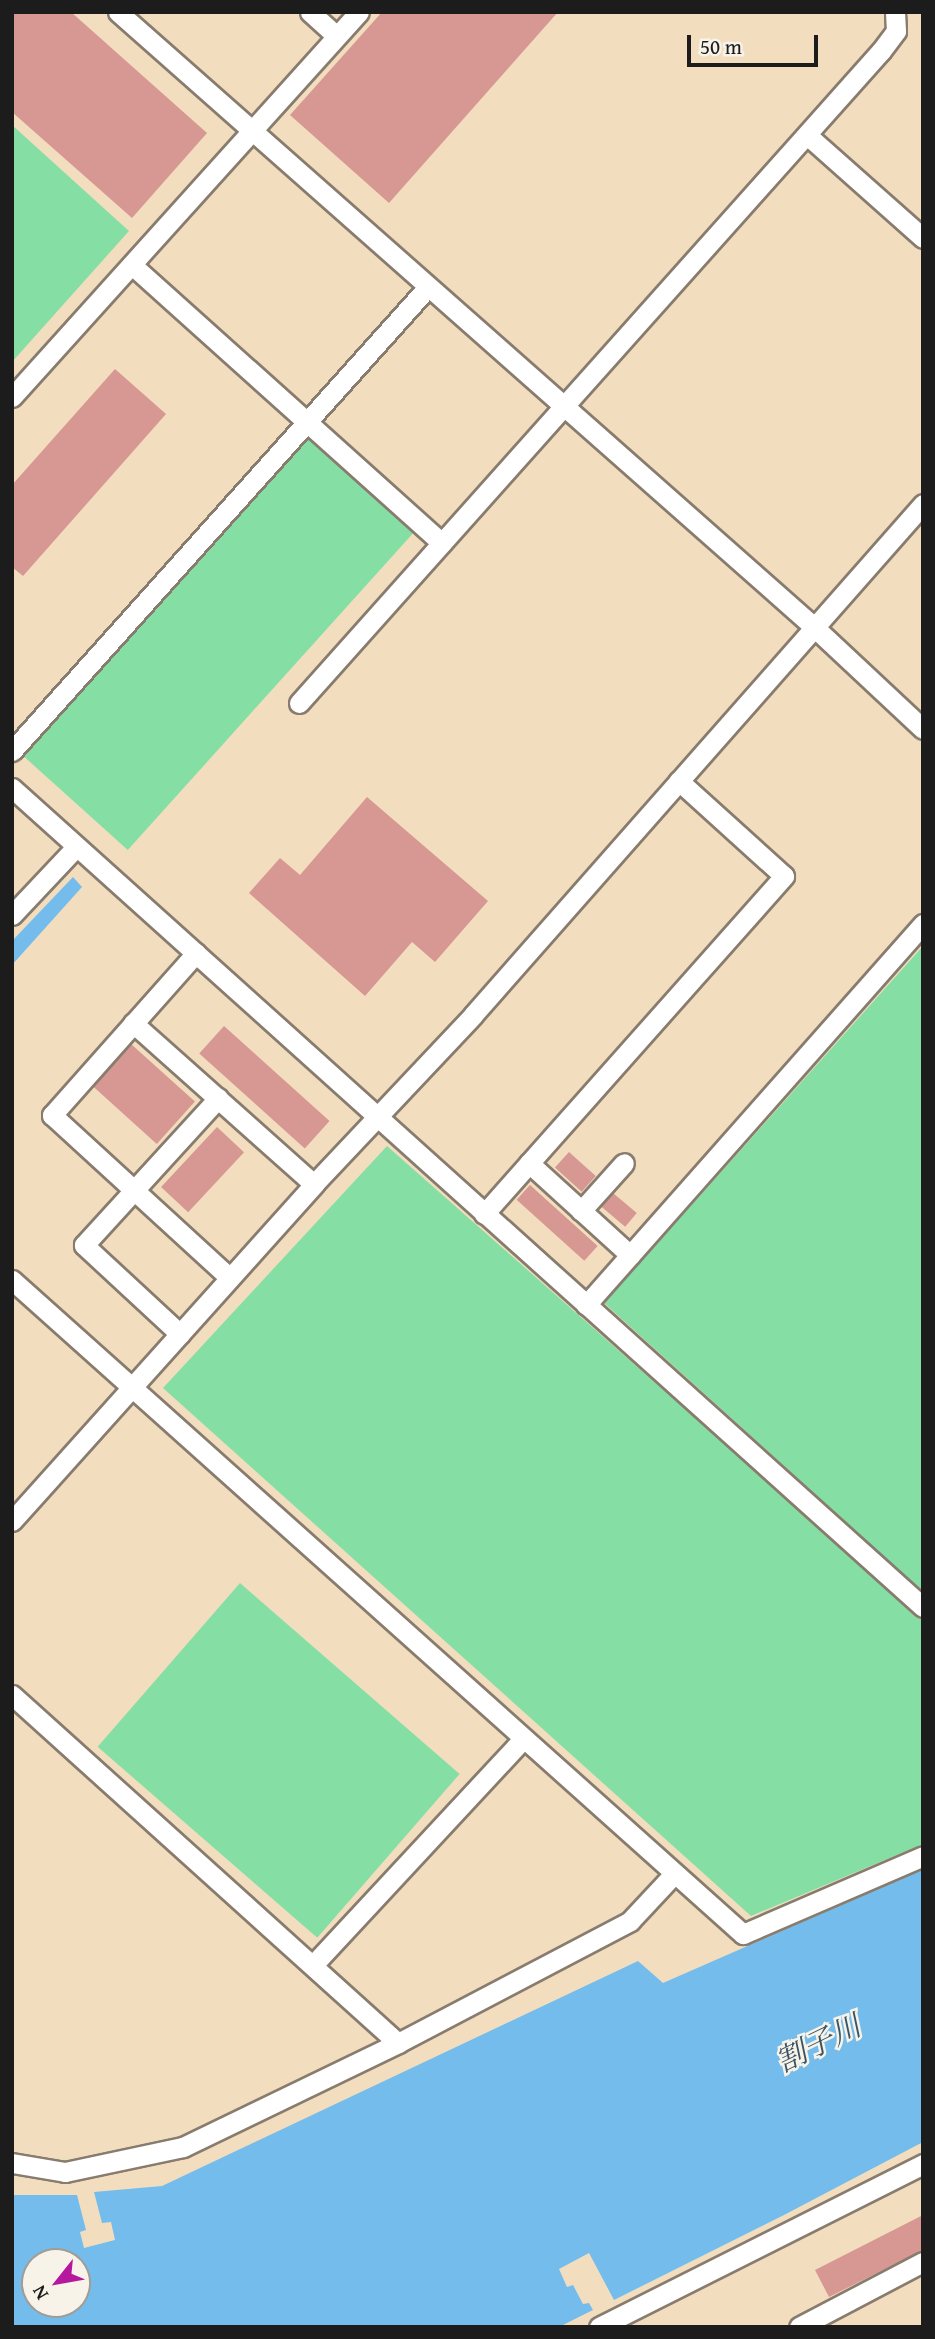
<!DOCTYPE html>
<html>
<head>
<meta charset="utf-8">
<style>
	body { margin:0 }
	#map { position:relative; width:935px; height:2339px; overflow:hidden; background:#f3ddbf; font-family:"Gentium Book Plus","Noto Serif JP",serif }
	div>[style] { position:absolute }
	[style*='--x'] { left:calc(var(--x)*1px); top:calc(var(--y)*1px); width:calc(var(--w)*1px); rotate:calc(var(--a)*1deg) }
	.green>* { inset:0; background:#85dfa5; transform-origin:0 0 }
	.water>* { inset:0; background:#74bcec }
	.building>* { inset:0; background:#d79793; transform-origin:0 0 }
	.roads { filter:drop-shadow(2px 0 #887c6e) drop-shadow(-2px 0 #887c6e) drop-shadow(0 2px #887c6e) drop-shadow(0 -2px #887c6e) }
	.minor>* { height:19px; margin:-9.5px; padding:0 9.5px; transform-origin:9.5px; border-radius:9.5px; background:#fff }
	span { translate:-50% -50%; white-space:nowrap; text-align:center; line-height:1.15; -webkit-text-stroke:5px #f7f3e8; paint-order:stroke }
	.water-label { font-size:30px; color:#3b5465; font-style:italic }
	.frame { position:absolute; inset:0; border:14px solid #1c1c1c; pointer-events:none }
	.north { position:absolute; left:21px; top:2248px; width:70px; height:70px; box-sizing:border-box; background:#f7f3e8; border:2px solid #9f9d96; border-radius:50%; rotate:239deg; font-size:19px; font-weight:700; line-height:28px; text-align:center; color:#1c1c1c }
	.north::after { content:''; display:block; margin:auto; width:24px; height:32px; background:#b5179e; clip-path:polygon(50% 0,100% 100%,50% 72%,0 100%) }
	.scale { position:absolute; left:687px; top:35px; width:131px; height:32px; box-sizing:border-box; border:4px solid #1c1c1c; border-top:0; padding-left:9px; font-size:21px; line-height:24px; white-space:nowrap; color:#1c1c1c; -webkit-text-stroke:5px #f7f3e8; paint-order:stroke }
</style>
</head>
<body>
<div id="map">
	<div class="green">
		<div style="clip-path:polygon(12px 125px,129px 231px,12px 362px)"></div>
		<div style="left:305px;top:435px;width:146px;height:427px;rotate:42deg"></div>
		<div style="clip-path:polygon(923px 946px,923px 1586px,920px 1589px,604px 1303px)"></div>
		<div style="clip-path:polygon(387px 1146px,923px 1619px,923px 1844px,751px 1916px,163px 1388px)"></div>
		<div style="left:240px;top:1583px;width:291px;height:217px;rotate:41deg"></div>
	</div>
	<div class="water">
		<div style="clip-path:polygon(73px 877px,82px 887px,12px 965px,12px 941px)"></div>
		<div style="clip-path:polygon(evenodd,923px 1869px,923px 2142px,784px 2215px,614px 2300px,589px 2253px,559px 2269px,567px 2287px,573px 2285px,583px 2304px,589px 2303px,593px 2310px,559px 2327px,12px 2327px,12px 2195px,77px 2195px,86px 2230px,80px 2232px,84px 2248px,115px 2240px,111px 2222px,102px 2223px,94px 2192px,162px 2186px,638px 1961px,663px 1983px,923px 1869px,35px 2262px,77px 2262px,77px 2304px,35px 2304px,35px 2262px)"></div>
	</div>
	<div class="building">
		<div style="clip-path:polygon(12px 12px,71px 12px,207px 133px,132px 218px,12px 112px)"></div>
		<div style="clip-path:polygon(382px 12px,558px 12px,389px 203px,290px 115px)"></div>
		<div style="clip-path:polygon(115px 369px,166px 414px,23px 576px,12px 567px,12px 485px)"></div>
		<div style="clip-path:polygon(367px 797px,488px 901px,435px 962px,412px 942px,365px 996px,249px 893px,280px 858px,300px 875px)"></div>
		<div style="left:224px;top:1026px;width:142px;height:37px;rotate:42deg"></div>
		<div style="left:131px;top:1044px;width:86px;height:57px;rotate:42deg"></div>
		<div style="left:217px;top:1127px;width:37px;height:82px;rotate:43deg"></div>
		<div style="left:569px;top:1152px;width:36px;height:21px;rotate:42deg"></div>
		<div style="left:530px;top:1185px;width:91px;height:20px;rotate:42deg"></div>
		<div style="left:613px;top:1193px;width:31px;height:18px;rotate:40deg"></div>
		<div style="clip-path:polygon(923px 2215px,923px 2250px,829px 2297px,815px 2270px)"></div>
	</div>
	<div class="roads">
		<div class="minor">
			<div style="--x:118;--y:12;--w:929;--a:41.46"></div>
			<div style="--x:814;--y:627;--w:149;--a:43.1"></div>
			<div style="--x:310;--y:12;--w:36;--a:42"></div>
			<div style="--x:807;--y:135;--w:155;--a:41.6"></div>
			<div style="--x:132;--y:265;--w:416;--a:41.9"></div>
			<div style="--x:12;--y:397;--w:518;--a:-47.97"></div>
			<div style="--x:299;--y:703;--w:874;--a:-48.25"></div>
			<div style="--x:881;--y:51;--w:25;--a:-53"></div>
			<div style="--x:896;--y:31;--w:19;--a:-93"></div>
			<div style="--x:12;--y:751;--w:622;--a:-48.13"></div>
			<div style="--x:12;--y:788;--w:1225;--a:41.96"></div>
			<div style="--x:12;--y:915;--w:93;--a:-46.7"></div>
			<div style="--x:196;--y:953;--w:217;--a:131.6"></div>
			<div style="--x:52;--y:1115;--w:241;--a:42.5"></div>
			<div style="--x:133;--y:1023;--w:242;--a:41.7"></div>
			<div style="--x:529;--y:1163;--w:137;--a:42.3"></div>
			<div style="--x:581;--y:1211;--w:64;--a:-48.1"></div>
			<div style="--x:484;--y:1214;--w:452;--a:-48.4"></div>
			<div style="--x:784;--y:876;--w:142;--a:-137.9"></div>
			<div style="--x:12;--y:1280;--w:981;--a:41.82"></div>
			<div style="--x:743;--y:1934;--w:196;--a:-23.4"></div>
			<div style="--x:586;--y:1305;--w:509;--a:-48.51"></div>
			<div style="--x:180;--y:1334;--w:131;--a:-137.2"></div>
			<div style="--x:84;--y:1245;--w:199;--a:-47.6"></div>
			<div style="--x:12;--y:1521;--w:453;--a:-48.1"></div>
			<div style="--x:314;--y:1184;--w:232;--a:-46.7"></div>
			<div style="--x:473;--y:1015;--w:681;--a:-48.63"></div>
			<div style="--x:12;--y:1695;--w:520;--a:42.04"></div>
			<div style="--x:313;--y:1965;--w:307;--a:-47.1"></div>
			<div style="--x:12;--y:2163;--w:54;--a:9.6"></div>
			<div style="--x:65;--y:2172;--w:121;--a:-12"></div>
			<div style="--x:183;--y:2147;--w:239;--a:-25.8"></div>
			<div style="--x:398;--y:2043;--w:262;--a:-27.7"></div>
			<div style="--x:630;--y:1921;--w:63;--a:-46.9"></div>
			<div style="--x:599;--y:2327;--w:363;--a:-26.7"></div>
			<div style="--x:799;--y:2327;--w:140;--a:-27.7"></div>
		</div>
	</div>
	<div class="water-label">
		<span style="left:818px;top:2043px;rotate:-26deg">割子川</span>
	</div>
	<div class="frame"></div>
	<div class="north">N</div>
	<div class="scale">50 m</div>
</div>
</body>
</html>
